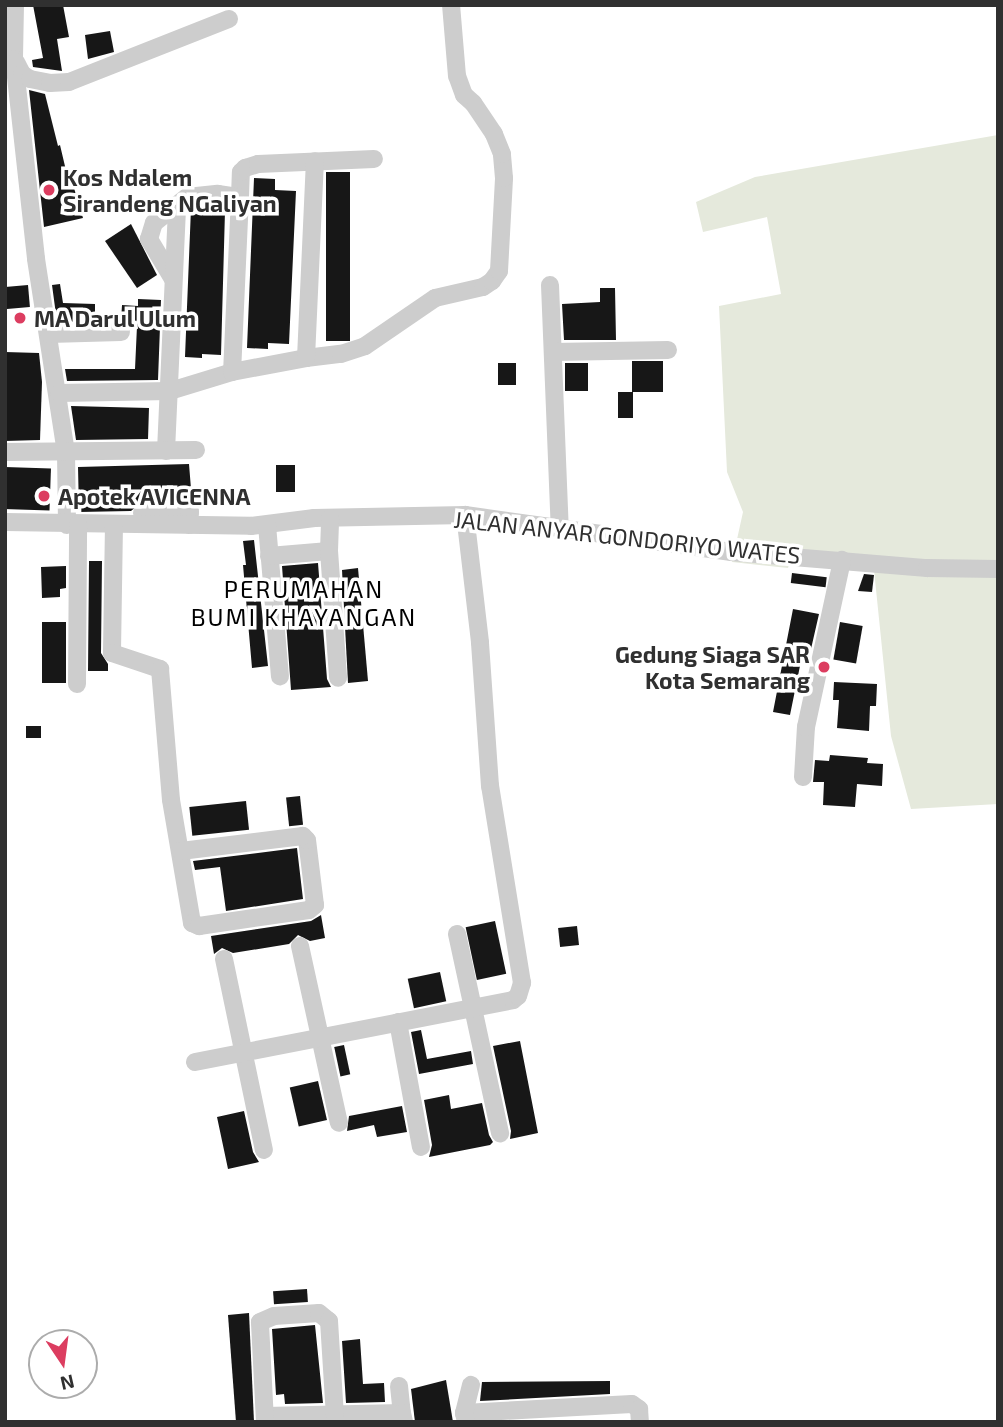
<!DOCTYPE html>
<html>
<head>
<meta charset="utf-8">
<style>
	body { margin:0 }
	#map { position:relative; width:1003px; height:1427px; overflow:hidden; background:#fff; font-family:"Exo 2",sans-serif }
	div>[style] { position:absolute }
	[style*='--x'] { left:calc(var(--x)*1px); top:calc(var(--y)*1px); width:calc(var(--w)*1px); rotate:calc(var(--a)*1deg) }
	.green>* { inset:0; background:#e5e9dc }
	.building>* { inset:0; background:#171717; transform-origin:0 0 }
	.minor>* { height:18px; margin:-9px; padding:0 9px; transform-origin:9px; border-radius:9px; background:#cdcdcd }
	.dots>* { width:19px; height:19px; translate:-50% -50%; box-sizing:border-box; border:4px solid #fff; border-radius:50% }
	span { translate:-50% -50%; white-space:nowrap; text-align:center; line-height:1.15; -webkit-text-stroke:7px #fff; paint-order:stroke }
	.poi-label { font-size:23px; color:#303030; font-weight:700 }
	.left { translate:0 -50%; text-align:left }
	.right { translate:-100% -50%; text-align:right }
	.street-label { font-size:23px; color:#303030 }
	.neighbourhood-label { font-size:24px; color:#000; letter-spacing:2px }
	.frame { position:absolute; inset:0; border:7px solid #303030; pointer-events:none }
	.north { position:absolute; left:28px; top:1329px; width:70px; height:70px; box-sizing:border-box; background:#fff; border:2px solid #acacac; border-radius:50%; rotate:167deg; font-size:19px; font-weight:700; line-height:28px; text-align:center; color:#303030 }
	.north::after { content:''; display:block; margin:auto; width:24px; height:32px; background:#dc3d60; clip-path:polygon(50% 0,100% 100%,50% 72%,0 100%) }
</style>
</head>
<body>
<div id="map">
	<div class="green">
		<div style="clip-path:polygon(998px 135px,998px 804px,911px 809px,891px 736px,874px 570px,791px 560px,788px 568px,732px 562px,743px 512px,727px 472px,719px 306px,781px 294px,767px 217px,703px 232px,696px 202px,755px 177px)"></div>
	</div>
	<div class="building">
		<div style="clip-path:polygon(33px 5px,63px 5px,69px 37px,57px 39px,62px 71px,33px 67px,32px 60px,43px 58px)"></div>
		<div style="clip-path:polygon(110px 31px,114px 52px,88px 59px,85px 35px)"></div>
		<div style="clip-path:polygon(29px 90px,45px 94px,58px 146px,60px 145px,68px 179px,71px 178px,83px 218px,44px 227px)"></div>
		<div style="left:326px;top:172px;width:24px;height:169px"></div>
		<div style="clip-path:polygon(254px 178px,275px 179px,275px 190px,296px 191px,289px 344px,268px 343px,268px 349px,247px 348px)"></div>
		<div style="clip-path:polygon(191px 208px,225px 211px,221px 355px,202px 354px,202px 358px,185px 357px)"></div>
		<div style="clip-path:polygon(131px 224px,157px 275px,137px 288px,105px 241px)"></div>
		<div style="clip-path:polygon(60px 284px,63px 303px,95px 304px,95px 321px,57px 322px,52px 285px)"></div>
		<div style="left:28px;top:285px;width:22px;height:23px;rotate:85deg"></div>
		<div style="clip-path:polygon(600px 288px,615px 288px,616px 340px,564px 340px,562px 304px,600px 302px)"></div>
		<div style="clip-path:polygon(138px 299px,161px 300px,158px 380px,67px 381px,65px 369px,135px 369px,137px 326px,121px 321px,122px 305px,138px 306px)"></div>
		<div style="clip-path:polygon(5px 352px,39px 353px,42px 382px,40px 440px,5px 441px)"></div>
		<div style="left:663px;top:361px;width:31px;height:31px;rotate:90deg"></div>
		<div style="left:498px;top:363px;width:18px;height:22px"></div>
		<div style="left:565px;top:363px;width:23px;height:28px"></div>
		<div style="left:618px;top:392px;width:15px;height:26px"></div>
		<div style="clip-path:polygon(71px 406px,149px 408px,148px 439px,76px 440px)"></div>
		<div style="clip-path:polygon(189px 464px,192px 501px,142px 502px,131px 511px,79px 512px,78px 467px)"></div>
		<div style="left:276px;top:465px;width:19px;height:27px"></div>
		<div style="left:5px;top:467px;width:46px;height:42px;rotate:2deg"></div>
		<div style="clip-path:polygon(254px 540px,268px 666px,252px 668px,243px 565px,246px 565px,243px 541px)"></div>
		<div style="clip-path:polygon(89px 561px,102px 561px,101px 653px,108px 664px,108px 671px,88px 671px)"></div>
		<div style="clip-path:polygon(318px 563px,327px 679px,331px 687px,291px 690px,282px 566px)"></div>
		<div style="clip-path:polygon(66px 566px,66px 588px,60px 589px,60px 597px,42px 598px,41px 567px)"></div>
		<div style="clip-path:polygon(358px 568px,368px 681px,348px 683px,342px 570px)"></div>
		<div style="left:792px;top:573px;width:35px;height:10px;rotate:7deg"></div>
		<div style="clip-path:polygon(864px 574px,874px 575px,872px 592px,858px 591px)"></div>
		<div style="clip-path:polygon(793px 609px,819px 614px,808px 662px,801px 661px,790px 715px,773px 712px)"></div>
		<div style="left:66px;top:622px;width:61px;height:24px;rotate:90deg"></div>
		<div style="left:840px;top:622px;width:23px;height:38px;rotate:10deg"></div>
		<div style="clip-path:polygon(834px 682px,877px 684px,876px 706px,870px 706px,869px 731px,837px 728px,839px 700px,833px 700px)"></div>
		<div style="left:41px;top:726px;width:12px;height:15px;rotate:90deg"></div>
		<div style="clip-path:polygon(830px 755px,868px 758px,867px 763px,883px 764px,882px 786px,857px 784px,855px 807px,823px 805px,824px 782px,813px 782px,815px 760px,829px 761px)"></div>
		<div style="left:300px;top:796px;width:29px;height:14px;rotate:84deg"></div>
		<div style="left:246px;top:801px;width:29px;height:57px;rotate:84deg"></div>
		<div style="clip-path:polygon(297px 848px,303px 899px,226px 911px,220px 867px,195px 870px,193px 861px)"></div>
		<div style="clip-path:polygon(321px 915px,325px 938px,310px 941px,298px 935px,289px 944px,233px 953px,222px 948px,214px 954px,211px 936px,311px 921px)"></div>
		<div style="left:495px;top:921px;width:54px;height:30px;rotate:78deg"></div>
		<div style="left:577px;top:926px;width:19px;height:19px;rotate:84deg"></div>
		<div style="left:440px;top:972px;width:30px;height:33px;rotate:78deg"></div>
		<div style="clip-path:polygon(421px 1030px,427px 1059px,471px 1051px,473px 1064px,419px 1074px,411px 1032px)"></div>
		<div style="clip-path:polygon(520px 1041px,538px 1133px,510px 1139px,511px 1131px,493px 1046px)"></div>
		<div style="left:344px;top:1045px;width:30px;height:10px;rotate:78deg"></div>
		<div style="left:318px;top:1081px;width:40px;height:29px;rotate:77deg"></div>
		<div style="clip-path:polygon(449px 1095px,451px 1109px,482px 1103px,489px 1135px,493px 1142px,490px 1145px,429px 1157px,432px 1145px,424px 1100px)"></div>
		<div style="clip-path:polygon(402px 1106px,407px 1132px,377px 1137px,374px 1125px,347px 1131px,349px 1116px)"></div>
		<div style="clip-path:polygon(244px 1111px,253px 1152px,259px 1162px,228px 1169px,217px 1117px)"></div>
		<div style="left:307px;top:1289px;width:13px;height:34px;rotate:86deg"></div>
		<div style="clip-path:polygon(249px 1313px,254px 1422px,236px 1422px,228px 1315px)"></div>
		<div style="clip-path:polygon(315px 1325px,323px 1403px,285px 1404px,284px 1394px,276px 1395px,272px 1329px)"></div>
		<div style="clip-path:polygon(360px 1339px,363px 1384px,384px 1383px,385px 1402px,346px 1403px,342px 1341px)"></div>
		<div style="clip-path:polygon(446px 1380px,453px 1422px,415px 1422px,411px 1389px)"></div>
		<div style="clip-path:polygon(610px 1381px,610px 1394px,480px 1401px,482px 1382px)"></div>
	</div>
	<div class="minor">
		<div style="--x:15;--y:5;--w:54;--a:91.1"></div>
		<div style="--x:14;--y:59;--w:201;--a:83.7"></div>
		<div style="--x:36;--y:259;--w:195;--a:81.2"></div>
		<div style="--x:66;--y:452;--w:73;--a:89.2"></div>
		<div style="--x:16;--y:62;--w:13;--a:63"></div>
		<div style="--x:22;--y:74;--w:9;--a:32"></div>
		<div style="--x:30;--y:79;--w:20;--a:11"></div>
		<div style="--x:50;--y:83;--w:19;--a:-3"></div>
		<div style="--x:69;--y:82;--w:172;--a:-21.5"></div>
		<div style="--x:240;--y:197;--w:25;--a:-88"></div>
		<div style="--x:241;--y:172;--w:6;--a:-45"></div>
		<div style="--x:245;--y:168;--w:14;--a:-17"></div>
		<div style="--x:258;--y:164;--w:116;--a:-2.5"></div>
		<div style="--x:173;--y:279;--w:47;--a:-121"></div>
		<div style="--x:149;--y:239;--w:17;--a:-73"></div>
		<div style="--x:154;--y:223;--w:42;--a:-38.2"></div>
		<div style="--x:187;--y:197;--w:31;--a:-6"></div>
		<div style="--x:218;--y:194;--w:22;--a:8"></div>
		<div style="--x:240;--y:197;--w:175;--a:92.6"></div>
		<div style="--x:550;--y:285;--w:244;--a:87.7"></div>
		<div style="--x:49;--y:334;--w:72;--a:-1.6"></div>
		<div style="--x:553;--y:352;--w:115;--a:-1"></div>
		<div style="--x:306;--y:358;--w:35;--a:-7"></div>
		<div style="--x:341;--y:354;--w:25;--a:-18"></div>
		<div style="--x:365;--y:346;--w:85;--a:-34.4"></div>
		<div style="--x:435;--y:298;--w:49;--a:-12.9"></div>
		<div style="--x:483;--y:287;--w:11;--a:-34"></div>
		<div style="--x:492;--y:281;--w:12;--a:-55"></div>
		<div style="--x:499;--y:271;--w:93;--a:-86.9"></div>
		<div style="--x:504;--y:178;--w:24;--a:-95"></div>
		<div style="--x:502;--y:154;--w:22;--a:-112"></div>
		<div style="--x:494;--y:134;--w:37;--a:-124"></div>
		<div style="--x:473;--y:103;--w:12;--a:-138"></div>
		<div style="--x:464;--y:95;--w:20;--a:-110"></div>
		<div style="--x:457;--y:76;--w:71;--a:-94.8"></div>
		<div style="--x:59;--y:393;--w:111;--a:-1"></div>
		<div style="--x:170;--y:391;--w:65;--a:-17"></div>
		<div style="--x:232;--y:372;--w:75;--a:-10.7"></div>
		<div style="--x:306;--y:358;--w:197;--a:-87.4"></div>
		<div style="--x:166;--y:451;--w:246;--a:-87.4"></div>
		<div style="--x:5;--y:452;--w:191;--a:-0.6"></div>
		<div style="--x:142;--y:513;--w:48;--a:-1.2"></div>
		<div style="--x:190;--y:512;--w:13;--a:94"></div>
		<div style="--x:5;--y:522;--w:246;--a:0.9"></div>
		<div style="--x:251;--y:526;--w:64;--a:-7.2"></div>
		<div style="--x:314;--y:518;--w:151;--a:-1.1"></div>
		<div style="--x:465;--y:515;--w:269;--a:7.9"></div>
		<div style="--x:731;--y:552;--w:197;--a:4.7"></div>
		<div style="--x:927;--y:568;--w:71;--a:0.8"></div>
		<div style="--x:114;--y:524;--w:129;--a:90.9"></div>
		<div style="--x:112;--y:653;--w:51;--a:18.4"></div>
		<div style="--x:160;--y:669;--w:131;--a:85.2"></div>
		<div style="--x:171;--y:800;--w:125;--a:80.3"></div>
		<div style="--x:192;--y:923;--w:8;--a:23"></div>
		<div style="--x:199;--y:926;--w:111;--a:-8.3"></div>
		<div style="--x:309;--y:910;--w:8;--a:-40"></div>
		<div style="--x:315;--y:905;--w:65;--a:-97"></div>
		<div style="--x:307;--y:840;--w:6;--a:-135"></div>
		<div style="--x:303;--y:836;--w:123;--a:173"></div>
		<div style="--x:267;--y:525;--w:152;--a:85.1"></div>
		<div style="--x:329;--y:551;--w:33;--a:-88"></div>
		<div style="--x:269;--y:556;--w:60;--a:-4.8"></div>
		<div style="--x:329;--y:551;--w:127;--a:85.9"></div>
		<div style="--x:77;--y:684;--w:160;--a:-89.6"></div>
		<div style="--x:803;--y:777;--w:50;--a:-86.6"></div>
		<div style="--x:806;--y:727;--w:171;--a:-77.8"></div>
		<div style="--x:457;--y:934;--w:204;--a:77.8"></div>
		<div style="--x:300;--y:946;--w:181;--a:77.6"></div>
		<div style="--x:224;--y:959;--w:195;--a:78.2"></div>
		<div style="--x:398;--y:1022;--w:127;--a:79.6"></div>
		<div style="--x:195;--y:1062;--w:324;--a:-11"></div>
		<div style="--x:513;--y:1000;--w:6;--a:-39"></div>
		<div style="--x:518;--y:996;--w:14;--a:-73"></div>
		<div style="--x:522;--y:983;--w:200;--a:-99.2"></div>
		<div style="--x:490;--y:786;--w:144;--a:-94"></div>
		<div style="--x:480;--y:642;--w:128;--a:-96.7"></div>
		<div style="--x:399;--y:1386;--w:27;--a:84"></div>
		<div style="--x:464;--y:1413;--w:168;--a:-3.1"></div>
		<div style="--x:632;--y:1404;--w:9;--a:36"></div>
		<div style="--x:639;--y:1409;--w:13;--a:86"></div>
		<div style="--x:265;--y:1416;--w:137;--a:-1.3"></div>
		<div style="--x:402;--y:1413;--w:9;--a:77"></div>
		<div style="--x:265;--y:1422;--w:100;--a:-92.9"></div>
		<div style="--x:260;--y:1322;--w:15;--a:-23"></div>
		<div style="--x:274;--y:1316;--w:45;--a:-3.8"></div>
		<div style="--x:319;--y:1313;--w:13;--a:39"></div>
		<div style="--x:329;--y:1321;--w:95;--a:86.4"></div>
		<div style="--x:466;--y:1422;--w:9;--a:-103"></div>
		<div style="--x:464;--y:1413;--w:29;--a:-76"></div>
	</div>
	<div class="dots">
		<div style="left:49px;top:190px;background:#dc3d60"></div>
		<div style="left:20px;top:318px;background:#dc3d60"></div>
		<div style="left:44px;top:496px;background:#dc3d60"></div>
		<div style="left:824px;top:667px;background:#dc3d60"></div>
	</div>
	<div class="poi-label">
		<span class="left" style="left:63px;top:190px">Kos Ndalem<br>Sirandeng NGaliyan</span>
		<span class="left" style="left:34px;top:318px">MA Darul Ulum</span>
		<span class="left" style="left:58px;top:496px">Apotek AVICENNA</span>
		<span class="right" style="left:810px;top:667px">Gedung Siaga SAR<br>Kota Semarang</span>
	</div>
	<div class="street-label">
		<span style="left:627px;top:537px;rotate:6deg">JALAN ANYAR GONDORIYO WATES</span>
	</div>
	<div class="neighbourhood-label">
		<span style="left:304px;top:603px">PERUMAHAN<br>BUMI KHAYANGAN</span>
	</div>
	<div class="frame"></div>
	<div class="north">N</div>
</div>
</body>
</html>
